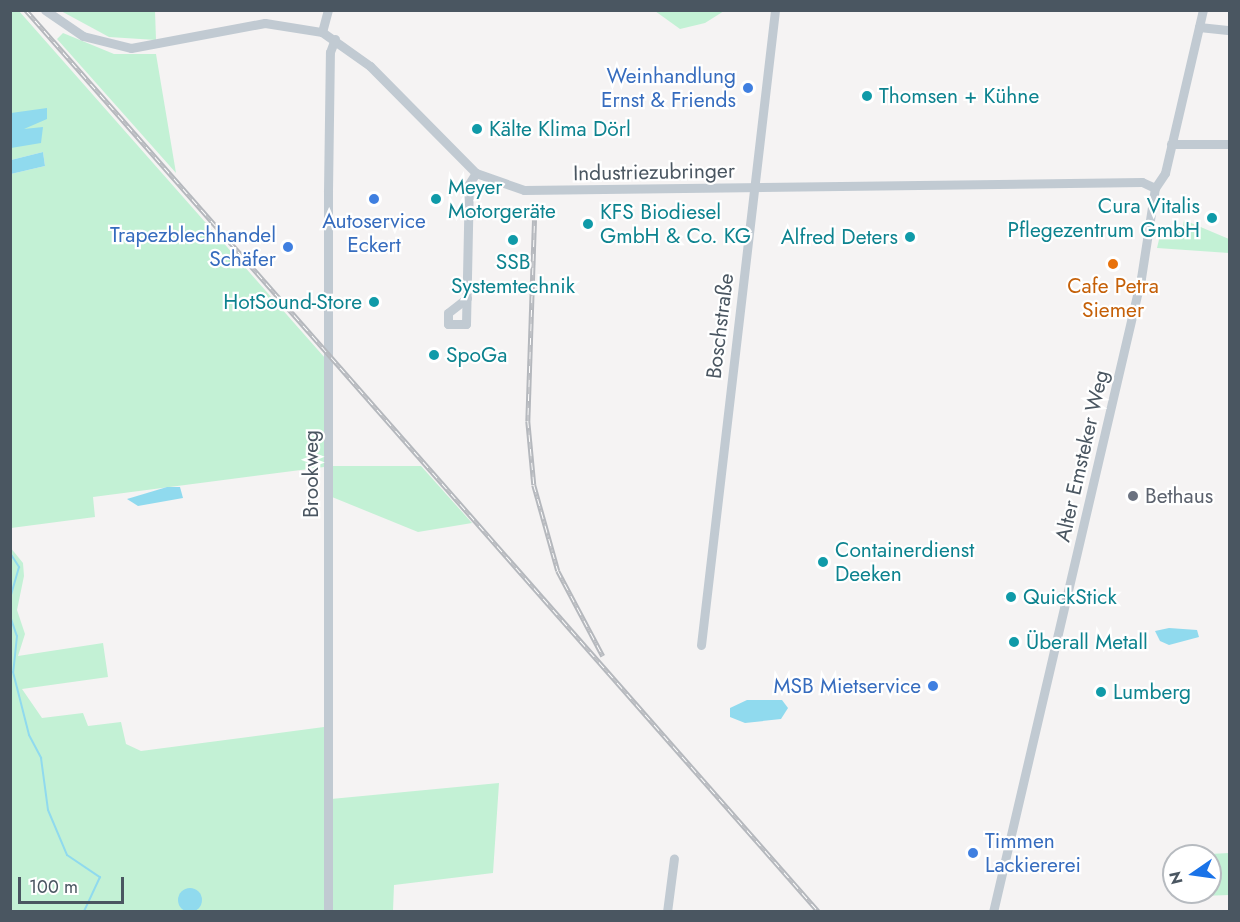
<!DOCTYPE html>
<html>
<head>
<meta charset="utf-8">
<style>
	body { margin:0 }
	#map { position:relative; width:1240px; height:922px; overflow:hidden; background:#f5f3f3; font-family:Jost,sans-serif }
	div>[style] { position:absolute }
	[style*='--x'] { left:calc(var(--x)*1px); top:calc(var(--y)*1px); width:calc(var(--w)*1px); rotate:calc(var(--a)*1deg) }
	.green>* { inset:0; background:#c3f1d5 }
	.water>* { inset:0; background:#90daee }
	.round { border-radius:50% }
	.stream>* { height:2px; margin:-1px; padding:0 1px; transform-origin:1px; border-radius:1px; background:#90daee }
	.minor>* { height:9px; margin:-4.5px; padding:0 4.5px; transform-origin:4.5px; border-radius:4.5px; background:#c1cad2 }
	.rail>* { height:4.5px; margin-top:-2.25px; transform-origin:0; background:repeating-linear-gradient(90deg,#fff 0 7px,#b5b8bd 0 14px); box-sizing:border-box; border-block:2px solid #b5b8bd }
	.dots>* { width:16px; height:16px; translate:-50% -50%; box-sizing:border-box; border:3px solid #fff; border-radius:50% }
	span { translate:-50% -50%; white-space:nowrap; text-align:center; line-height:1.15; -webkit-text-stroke:4.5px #fff; paint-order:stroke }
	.shop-label { font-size:21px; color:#366cbe }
	.right { translate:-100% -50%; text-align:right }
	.left { translate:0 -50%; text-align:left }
	.culture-label { font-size:21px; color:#0d838f }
	.street-label { font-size:21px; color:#4a5661 }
	.food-label { font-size:21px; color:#c56008 }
	.worship-label { font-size:21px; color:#5b616d }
	.frame { position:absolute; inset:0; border:12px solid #4a5661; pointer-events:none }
	.north { position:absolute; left:1162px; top:844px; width:60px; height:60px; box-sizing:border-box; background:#fff; border:2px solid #b7bbc0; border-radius:50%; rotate:257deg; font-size:16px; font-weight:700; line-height:24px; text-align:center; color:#4a5661 }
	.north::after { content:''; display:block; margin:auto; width:21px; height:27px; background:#1a73e8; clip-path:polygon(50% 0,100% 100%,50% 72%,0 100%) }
	.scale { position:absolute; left:18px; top:877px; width:106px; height:27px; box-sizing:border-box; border:3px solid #4a5661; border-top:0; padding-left:8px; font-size:18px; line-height:21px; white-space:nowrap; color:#4a5661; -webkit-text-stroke:4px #fff; paint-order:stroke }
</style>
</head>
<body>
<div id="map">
	<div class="green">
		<div style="clip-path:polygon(11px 11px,19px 11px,325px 358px,324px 467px,93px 497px,95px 517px,11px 528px,11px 174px,45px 166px,43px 152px,11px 160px)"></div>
		<div style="clip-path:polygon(61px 11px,155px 11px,156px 40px,109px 37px)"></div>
		<div style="clip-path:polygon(655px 11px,724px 11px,705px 23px,680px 29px)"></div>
		<div style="clip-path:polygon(63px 33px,114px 54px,156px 54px,176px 173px,57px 39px)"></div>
		<div style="clip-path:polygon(1184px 220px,1229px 239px,1229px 253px,1157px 248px,1161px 231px,1182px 232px)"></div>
		<div style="clip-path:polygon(333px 466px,421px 466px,472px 523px,418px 532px,332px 497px)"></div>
		<div style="clip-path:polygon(10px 547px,23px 563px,24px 576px,17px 610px,25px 634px,18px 656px,103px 643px,108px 677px,22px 689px,42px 718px,83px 713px,88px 726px,121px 722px,126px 744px,141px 751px,324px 727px,324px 911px,11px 911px)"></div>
		<div style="clip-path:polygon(499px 783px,493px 873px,394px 885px,393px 911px,331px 911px,331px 799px)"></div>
		<div style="clip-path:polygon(1229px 853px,1229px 895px,1202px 896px,1210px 892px,1210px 854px)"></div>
	</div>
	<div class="water">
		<div style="clip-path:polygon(47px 108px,47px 119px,24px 129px,43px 127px,41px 143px,11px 148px,11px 113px)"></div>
		<div style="clip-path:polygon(43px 152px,45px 166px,11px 174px,11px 160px)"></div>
		<div style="clip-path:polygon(167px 487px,180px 487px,183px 498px,138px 506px,127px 499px)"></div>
		<div style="clip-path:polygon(1169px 628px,1197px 630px,1199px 637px,1169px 645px,1160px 641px,1155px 631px)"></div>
		<div style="clip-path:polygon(747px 700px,782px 700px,788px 708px,781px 719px,745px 723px,730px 717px,730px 708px)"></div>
		<div class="round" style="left:178px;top:888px;width:24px;height:24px"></div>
	</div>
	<div class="stream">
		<div style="--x:10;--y:553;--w:17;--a:57"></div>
		<div style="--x:19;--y:567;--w:32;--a:106"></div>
		<div style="--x:10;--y:616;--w:21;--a:71"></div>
		<div style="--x:17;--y:636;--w:36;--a:96"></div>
		<div style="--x:13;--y:672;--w:65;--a:75.7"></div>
		<div style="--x:29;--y:735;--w:26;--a:62"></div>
		<div style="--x:41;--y:758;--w:52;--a:82.3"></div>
		<div style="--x:48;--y:810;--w:49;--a:67.1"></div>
		<div style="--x:67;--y:855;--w:40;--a:34"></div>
		<div style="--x:100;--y:877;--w:38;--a:115"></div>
	</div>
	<div class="minor">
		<div style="--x:45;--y:10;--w:46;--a:34.4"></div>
		<div style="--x:83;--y:36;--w:49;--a:14"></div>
		<div style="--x:131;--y:48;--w:136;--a:-10.6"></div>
		<div style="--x:265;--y:23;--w:58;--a:9"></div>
		<div style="--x:322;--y:32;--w:59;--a:35.3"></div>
		<div style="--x:370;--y:66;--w:151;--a:45.3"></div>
		<div style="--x:476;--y:173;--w:51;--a:19.5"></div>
		<div style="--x:524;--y:190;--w:618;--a:-0.74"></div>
		<div style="--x:1142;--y:182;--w:14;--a:25"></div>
		<div style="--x:1199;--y:27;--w:31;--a:6"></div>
		<div style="--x:322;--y:32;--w:23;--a:-75"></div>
		<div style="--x:1171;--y:144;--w:59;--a:0"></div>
		<div style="--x:467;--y:298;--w:24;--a:142"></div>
		<div style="--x:448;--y:313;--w:11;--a:90"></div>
		<div style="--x:448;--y:324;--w:18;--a:0"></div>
		<div style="--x:466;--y:324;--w:140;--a:-88.8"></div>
		<div style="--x:469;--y:184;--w:13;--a:-58"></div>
		<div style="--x:701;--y:645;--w:639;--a:-83.35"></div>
		<div style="--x:328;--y:912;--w:721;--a:-90"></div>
		<div style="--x:328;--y:191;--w:139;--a:-89.2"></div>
		<div style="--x:330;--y:52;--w:14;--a:-69"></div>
		<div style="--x:667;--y:912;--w:54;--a:-82.6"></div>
		<div style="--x:993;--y:912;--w:651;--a:-76.86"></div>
		<div style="--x:1141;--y:278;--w:91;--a:-81.2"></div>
		<div style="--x:1155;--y:188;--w:18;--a:-56"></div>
		<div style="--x:1165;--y:173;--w:167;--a:-76.9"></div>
	</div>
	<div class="rail">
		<div style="--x:26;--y:10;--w:1201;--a:48.68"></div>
		<div style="--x:535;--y:212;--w:209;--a:91.9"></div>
		<div style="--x:528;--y:421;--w:64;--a:84.6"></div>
		<div style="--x:534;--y:485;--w:89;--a:74.4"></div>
		<div style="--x:558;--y:571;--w:96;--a:62.1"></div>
	</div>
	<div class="dots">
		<div style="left:748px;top:88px;background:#3f7fe0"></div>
		<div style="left:867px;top:96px;background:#0f9aa8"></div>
		<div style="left:477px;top:129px;background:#0f9aa8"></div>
		<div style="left:374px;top:199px;background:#3f7fe0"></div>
		<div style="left:436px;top:199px;background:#0f9aa8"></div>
		<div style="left:1212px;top:218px;background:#0f9aa8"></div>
		<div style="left:588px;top:224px;background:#0f9aa8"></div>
		<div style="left:910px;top:237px;background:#0f9aa8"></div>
		<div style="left:513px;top:240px;background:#0f9aa8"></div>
		<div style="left:288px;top:247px;background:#3f7fe0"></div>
		<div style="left:1113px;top:264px;background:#e8710a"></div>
		<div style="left:374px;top:302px;background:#0f9aa8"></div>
		<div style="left:434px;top:355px;background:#0f9aa8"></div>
		<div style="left:1133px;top:496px;background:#6b7280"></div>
		<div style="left:823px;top:562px;background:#0f9aa8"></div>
		<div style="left:1011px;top:597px;background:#0f9aa8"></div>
		<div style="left:1014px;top:642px;background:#0f9aa8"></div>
		<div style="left:933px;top:686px;background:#3f7fe0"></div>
		<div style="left:1101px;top:692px;background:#0f9aa8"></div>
		<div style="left:973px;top:853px;background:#3f7fe0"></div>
	</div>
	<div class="shop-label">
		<span class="right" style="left:736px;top:88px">Weinhandlung<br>Ernst &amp; Friends</span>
		<span style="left:374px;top:233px">Autoservice<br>Eckert</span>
		<span class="right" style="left:276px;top:247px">Trapezblechhandel<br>Schäfer</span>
		<span class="right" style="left:921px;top:686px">MSB Mietservice</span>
		<span class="left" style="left:985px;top:853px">Timmen<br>Lackiererei</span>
	</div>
	<div class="culture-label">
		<span class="left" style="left:879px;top:96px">Thomsen + Kühne</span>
		<span class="left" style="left:489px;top:129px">Kälte Klima Dörl</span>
		<span class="left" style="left:448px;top:199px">Meyer<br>Motorgeräte</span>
		<span class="right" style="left:1200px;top:218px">Cura Vitalis<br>Pflegezentrum GmbH</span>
		<span class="left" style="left:600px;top:224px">KFS Biodiesel<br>GmbH &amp; Co. KG</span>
		<span class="right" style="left:898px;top:237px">Alfred Deters</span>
		<span style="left:513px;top:274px">SSB<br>Systemtechnik</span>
		<span class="right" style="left:362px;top:302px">HotSound-Store</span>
		<span class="left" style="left:446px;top:355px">SpoGa</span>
		<span class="left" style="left:835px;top:562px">Containerdienst<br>Deeken</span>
		<span class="left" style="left:1023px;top:597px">QuickStick</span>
		<span class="left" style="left:1026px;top:642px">Überall Metall</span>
		<span class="left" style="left:1113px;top:692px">Lumberg</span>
	</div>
	<div class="street-label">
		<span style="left:654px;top:172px;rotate:-1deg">Industriezubringer</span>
		<span style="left:720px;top:326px;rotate:-83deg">Boschstraße</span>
		<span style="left:1082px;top:456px;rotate:-77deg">Alter Emsteker Weg</span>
		<span style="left:311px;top:474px;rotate:-90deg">Brookweg</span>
	</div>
	<div class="food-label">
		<span style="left:1113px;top:298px">Cafe Petra<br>Siemer</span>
	</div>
	<div class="worship-label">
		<span class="left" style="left:1145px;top:496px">Bethaus</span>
	</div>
	<div class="frame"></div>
	<div class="north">N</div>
	<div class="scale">100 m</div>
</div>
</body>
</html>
